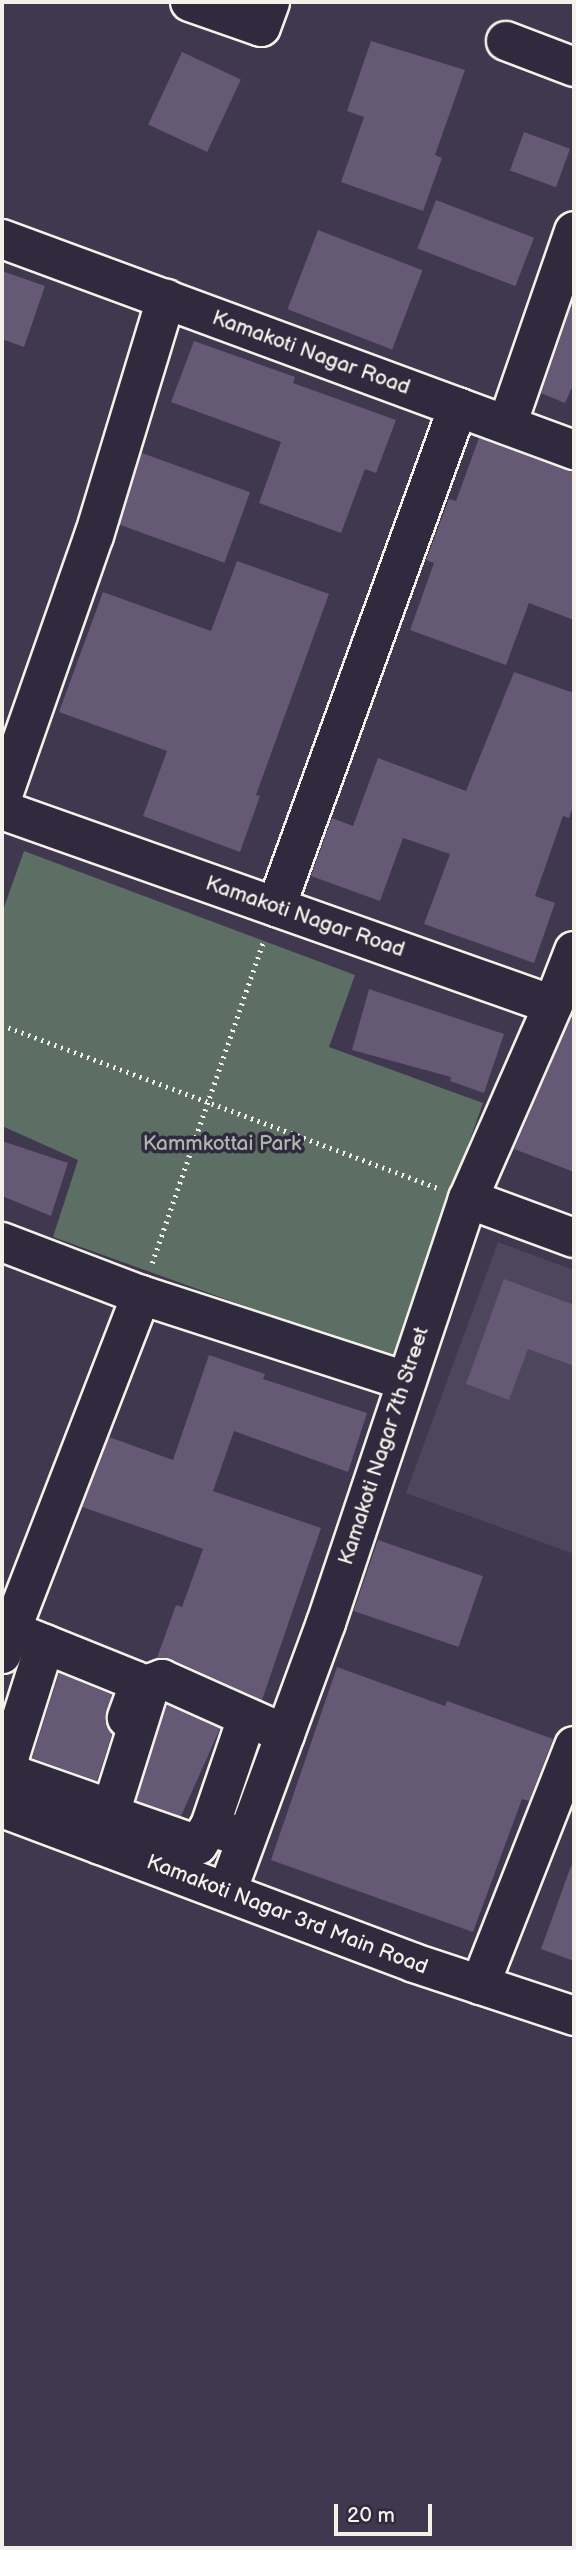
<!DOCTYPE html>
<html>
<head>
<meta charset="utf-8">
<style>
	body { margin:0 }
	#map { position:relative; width:576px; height:2550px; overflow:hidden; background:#3f384e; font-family:"Balsamiq Sans",sans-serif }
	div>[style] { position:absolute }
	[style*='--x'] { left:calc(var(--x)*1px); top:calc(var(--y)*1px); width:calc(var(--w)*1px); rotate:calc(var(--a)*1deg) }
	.built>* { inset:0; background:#4d465d }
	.green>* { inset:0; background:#5d6e65 }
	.building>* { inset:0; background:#655975; transform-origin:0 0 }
	.path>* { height:4.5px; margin-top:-2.25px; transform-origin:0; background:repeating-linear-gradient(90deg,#f4f1e8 0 2px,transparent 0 7px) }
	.roads { filter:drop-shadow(2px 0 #f4f1e8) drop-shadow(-2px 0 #f4f1e8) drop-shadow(0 2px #f4f1e8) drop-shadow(0 -2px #f4f1e8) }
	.street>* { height:38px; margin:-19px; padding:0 19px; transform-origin:19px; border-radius:19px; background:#2f2a3d }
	span { translate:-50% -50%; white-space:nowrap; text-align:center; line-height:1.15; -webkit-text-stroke:7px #2f2a3d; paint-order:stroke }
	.street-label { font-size:21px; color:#f4f1e8 }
	.park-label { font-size:21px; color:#b0b6ad }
	.frame { position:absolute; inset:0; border:4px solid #f4f1e8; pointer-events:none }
	.scale { position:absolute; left:334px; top:2504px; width:98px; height:32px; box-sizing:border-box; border:4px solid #f4f1e8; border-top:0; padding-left:9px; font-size:21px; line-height:24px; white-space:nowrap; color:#f4f1e8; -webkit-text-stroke:5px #2f2a3d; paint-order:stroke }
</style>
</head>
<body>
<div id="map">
	<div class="built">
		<div style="clip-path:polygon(498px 1242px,574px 1270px,574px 1554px,406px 1493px)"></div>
	</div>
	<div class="green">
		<div style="clip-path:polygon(24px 851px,355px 975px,329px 1047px,483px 1103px,392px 1359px,53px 1237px,78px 1160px,2px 1126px,2px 913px)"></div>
	</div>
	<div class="building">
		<div style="clip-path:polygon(371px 41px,465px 70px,435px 155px,442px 158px,423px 211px,341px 182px,364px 117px,347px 111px)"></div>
		<div style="left:182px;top:52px;width:65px;height:80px;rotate:25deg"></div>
		<div style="left:524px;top:132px;width:49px;height:41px;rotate:20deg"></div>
		<div style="left:436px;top:200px;width:105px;height:52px;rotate:21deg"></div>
		<div style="left:318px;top:230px;width:112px;height:85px;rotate:21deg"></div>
		<div style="clip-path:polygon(2px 271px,45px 286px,24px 347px,2px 339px)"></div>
		<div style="clip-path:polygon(574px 297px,574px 383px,565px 403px,541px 393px)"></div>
		<div style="clip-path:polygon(194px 341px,295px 377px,293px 383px,396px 420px,376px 473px,365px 469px,341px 533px,259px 503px,281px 442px,171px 402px)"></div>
		<div style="clip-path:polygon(479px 438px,574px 473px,574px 620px,529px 603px,506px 665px,410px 630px,434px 563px,426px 560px,449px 499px,456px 501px)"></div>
		<div style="left:142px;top:453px;width:115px;height:75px;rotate:20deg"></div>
		<div style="clip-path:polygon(237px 561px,329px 594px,256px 795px,260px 796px,240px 852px,143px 816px,167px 751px,59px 712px,103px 592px,211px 631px)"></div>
		<div style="clip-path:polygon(514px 672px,574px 693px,574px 804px,569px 818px,563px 816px,535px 896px,555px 903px,534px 963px,424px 924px,450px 854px,403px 838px,380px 901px,311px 876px,332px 818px,353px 826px,378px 758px,466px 791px)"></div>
		<div style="clip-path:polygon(369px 989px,504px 1034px,484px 1093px,450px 1081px,451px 1077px,352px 1050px)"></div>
		<div style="clip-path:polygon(574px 1011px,574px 1172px,514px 1149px)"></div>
		<div style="clip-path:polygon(2px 1141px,68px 1163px,51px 1216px,2px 1196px)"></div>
		<div style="clip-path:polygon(504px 1279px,574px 1305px,574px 1366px,528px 1349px,509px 1400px,466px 1384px)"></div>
		<div style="clip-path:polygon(209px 1355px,265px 1374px,263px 1379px,367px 1413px,348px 1472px,234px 1431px,213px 1491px,321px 1528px,262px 1700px,171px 1659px,157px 1658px,176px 1605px,182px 1607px,203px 1549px,82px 1507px,109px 1437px,173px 1460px)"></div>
		<div style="left:378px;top:1540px;width:111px;height:75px;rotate:19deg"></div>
		<div style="clip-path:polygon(337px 1667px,445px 1706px,447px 1701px,553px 1739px,529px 1801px,522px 1799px,473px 1932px,271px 1860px)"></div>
		<div style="clip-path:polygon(59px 1673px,112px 1695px,105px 1721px,112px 1734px,97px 1781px,32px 1758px)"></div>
		<div style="left:167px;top:1705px;width:58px;height:101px;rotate:24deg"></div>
		<div style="clip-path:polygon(571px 1866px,574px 1867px,574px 1961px,541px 1949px)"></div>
	</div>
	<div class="path">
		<div style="--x:2;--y:1025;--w:465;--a:20.5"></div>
		<div style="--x:152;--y:1263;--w:342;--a:-70.9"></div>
	</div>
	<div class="roads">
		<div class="street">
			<div style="--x:190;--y:2;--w:75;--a:19.4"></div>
			<div style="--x:261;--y:27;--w:27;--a:-70"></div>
			<div style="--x:506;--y:41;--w:73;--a:20.9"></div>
			<div style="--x:2;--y:239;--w:610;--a:20.25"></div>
			<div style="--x:507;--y:425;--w:205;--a:-70.9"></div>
			<div style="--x:2;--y:798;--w:278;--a:-70.7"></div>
			<div style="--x:94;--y:536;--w:248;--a:-73.1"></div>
			<div style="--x:2;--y:810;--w:584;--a:19.49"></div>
			<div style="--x:553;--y:1005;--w:58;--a:-68.7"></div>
			<div style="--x:276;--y:907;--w:532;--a:-70"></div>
			<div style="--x:468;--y:1199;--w:113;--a:20.2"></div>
			<div style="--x:2;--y:1242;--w:149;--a:20.9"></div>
			<div style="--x:10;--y:1630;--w:136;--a:22"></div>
			<div style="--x:136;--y:1681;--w:6;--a:72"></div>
			<div style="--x:138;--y:1687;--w:33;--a:110"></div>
			<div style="--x:45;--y:1644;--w:120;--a:107.5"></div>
			<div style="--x:9;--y:1758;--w:12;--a:81"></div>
			<div style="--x:11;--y:1770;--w:8;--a:45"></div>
			<div style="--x:17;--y:1776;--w:85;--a:19.3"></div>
			<div style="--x:2;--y:1654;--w:385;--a:-68.8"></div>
			<div style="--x:141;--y:1295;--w:278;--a:18"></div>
			<div style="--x:2;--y:1808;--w:440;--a:20.6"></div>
			<div style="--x:414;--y:1963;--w:169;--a:18.3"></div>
			<div style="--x:109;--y:1814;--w:94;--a:19.2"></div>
			<div style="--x:198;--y:1845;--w:22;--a:-58"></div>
			<div style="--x:210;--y:1826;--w:37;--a:20"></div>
			<div style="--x:210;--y:1826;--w:114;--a:-71.1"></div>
			<div style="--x:100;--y:1845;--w:170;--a:-72.5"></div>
			<div style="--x:151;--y:1683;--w:12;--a:-20"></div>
			<div style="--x:162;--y:1679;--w:135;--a:24.1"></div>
			<div style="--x:227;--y:1892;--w:287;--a:-69.8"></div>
			<div style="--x:326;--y:1623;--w:447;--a:-71.5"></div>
			<div style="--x:468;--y:1199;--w:212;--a:-66.3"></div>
			<div style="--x:480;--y:1985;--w:257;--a:-68.5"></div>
		</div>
	</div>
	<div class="street-label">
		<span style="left:311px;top:353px;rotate:20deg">Kamakoti Nagar Road</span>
		<span style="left:305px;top:917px;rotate:19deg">Kamakoti Nagar Road</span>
		<span style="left:384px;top:1446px;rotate:-72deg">Kamakoti Nagar 7th Street</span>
		<span style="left:287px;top:1915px;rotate:21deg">Kamakoti Nagar 3rd Main Road</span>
	</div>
	<div class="park-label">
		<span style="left:222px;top:1144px">Kammkottai Park</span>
	</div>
	<div class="frame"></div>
	<div class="scale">20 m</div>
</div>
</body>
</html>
